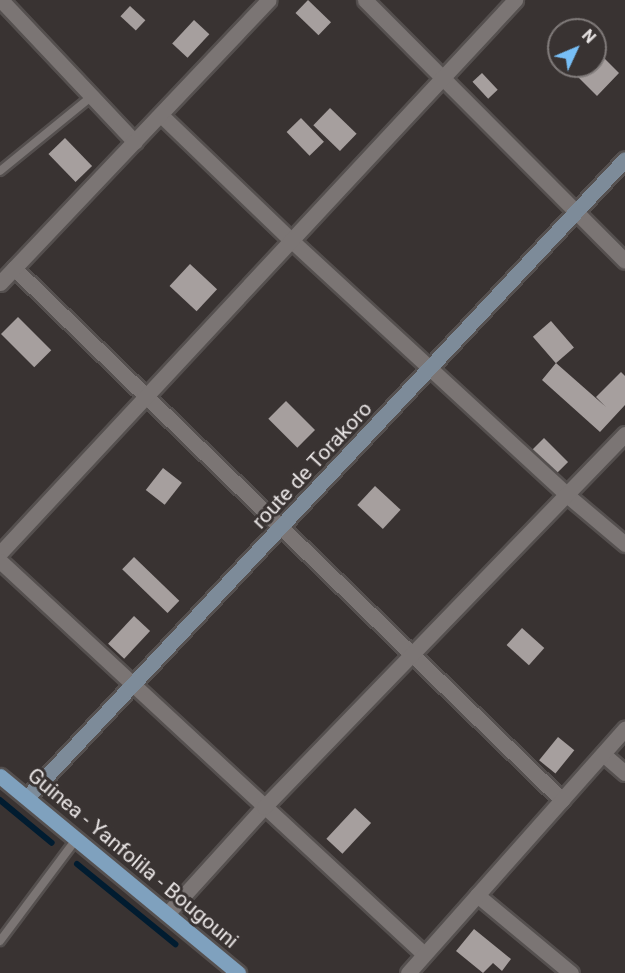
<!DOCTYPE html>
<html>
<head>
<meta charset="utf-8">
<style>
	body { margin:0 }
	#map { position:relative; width:625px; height:973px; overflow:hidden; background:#393332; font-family:Roboto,sans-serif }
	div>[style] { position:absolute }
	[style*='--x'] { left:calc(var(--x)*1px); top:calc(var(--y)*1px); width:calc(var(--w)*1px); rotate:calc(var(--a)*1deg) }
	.stream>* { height:6px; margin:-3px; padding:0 3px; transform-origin:3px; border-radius:3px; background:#011c30 }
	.building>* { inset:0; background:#a69f9e; transform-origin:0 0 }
	.roads { filter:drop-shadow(2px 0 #55504f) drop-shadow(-2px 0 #55504f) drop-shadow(0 2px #55504f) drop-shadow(0 -2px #55504f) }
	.lane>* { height:8px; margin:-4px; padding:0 4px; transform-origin:4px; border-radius:4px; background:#7b7574 }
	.street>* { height:15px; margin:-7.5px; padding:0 7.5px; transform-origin:7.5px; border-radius:7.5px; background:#7b7574 }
	.secondary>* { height:15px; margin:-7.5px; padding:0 7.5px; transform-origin:7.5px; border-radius:7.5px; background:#7d8b99 }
	.primary>* { height:15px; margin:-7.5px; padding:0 7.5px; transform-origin:7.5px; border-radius:7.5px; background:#7fa1be }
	span { translate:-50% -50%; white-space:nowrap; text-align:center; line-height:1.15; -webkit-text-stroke:6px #393332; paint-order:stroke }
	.street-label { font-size:21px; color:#eae6e6 }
	.north { position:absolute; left:547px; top:18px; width:60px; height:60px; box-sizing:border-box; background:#393332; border:2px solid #807b7a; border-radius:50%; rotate:46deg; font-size:16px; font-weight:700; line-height:24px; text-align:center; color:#eae6e6 }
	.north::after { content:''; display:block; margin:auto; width:21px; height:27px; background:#77bff7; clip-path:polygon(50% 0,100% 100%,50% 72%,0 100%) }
</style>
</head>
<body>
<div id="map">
	<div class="stream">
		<div style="--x:0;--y:800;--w:67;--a:39.6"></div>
		<div style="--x:77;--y:864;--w:127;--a:39.2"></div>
	</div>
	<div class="building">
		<div style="left:308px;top:0;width:32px;height:18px;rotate:44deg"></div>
		<div style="left:130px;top:6px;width:21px;height:14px;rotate:43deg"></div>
		<div style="left:194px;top:20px;width:21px;height:32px;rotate:43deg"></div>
		<div style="clip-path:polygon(595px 49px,619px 73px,597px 96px,574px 73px,581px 66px,595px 66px)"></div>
		<div style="left:482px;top:73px;width:23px;height:13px;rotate:47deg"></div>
		<div style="left:330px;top:108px;width:37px;height:24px;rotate:44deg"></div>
		<div style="left:301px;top:118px;width:33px;height:20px;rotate:46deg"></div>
		<div style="left:65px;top:138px;width:39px;height:23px;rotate:46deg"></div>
		<div style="left:190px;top:264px;width:37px;height:30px;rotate:43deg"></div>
		<div style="left:18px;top:317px;width:47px;height:24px;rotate:45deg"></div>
		<div style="left:551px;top:321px;width:35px;height:24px;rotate:49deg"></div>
		<div style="clip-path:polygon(556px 363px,606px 407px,596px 397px,621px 372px,625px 376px,625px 405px,600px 432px,542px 380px)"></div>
		<div style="left:286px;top:401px;width:41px;height:25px;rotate:45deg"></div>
		<div style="left:544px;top:438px;width:34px;height:23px;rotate:45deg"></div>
		<div style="left:163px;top:468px;width:24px;height:28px;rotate:38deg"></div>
		<div style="left:375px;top:486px;width:35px;height:26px;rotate:43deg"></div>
		<div style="left:134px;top:557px;width:63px;height:17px;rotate:44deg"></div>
		<div style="left:134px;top:616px;width:22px;height:38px;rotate:43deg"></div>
		<div style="left:522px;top:628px;width:30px;height:23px;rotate:42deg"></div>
		<div style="left:558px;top:737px;width:21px;height:30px;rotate:39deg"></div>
		<div style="left:355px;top:808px;width:22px;height:42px;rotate:43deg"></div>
		<div style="clip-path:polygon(474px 929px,511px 959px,502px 971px,493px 963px,483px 973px,456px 951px)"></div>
	</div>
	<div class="roads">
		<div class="lane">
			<div style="--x:0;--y:171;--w:119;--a:-39.2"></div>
			<div style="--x:0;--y:941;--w:129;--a:-53.2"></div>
		</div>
		<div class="street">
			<div style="--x:1;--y:0;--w:195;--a:46.7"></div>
			<div style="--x:365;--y:0;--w:368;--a:45.1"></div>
			<div style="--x:161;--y:115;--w:180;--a:43.9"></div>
			<div style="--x:291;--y:240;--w:376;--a:42.7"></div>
			<div style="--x:567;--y:495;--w:76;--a:40.2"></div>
			<div style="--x:14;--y:268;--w:764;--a:44.15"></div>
			<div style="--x:0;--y:283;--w:390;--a:-46.5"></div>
			<div style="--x:0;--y:553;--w:756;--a:-47.04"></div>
			<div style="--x:0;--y:561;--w:578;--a:42.83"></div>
			<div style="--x:603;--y:754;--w:29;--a:41"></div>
			<div style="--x:477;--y:895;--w:122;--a:39.7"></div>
			<div style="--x:167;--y:914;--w:144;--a:-47.8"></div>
			<div style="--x:264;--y:807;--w:519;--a:-45.94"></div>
			<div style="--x:408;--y:973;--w:327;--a:-48.4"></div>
		</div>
		<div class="secondary">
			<div style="--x:27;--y:797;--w:874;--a:-46.85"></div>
		</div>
		<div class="primary">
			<div style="--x:0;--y:776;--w:309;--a:39.6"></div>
		</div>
	</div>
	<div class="street-label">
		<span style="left:312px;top:465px;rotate:-47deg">route de Torakoro</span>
		<span style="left:133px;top:858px;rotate:40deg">Guinea - Yanfolila - Bougouni</span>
	</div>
	<div class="north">N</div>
</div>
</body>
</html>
